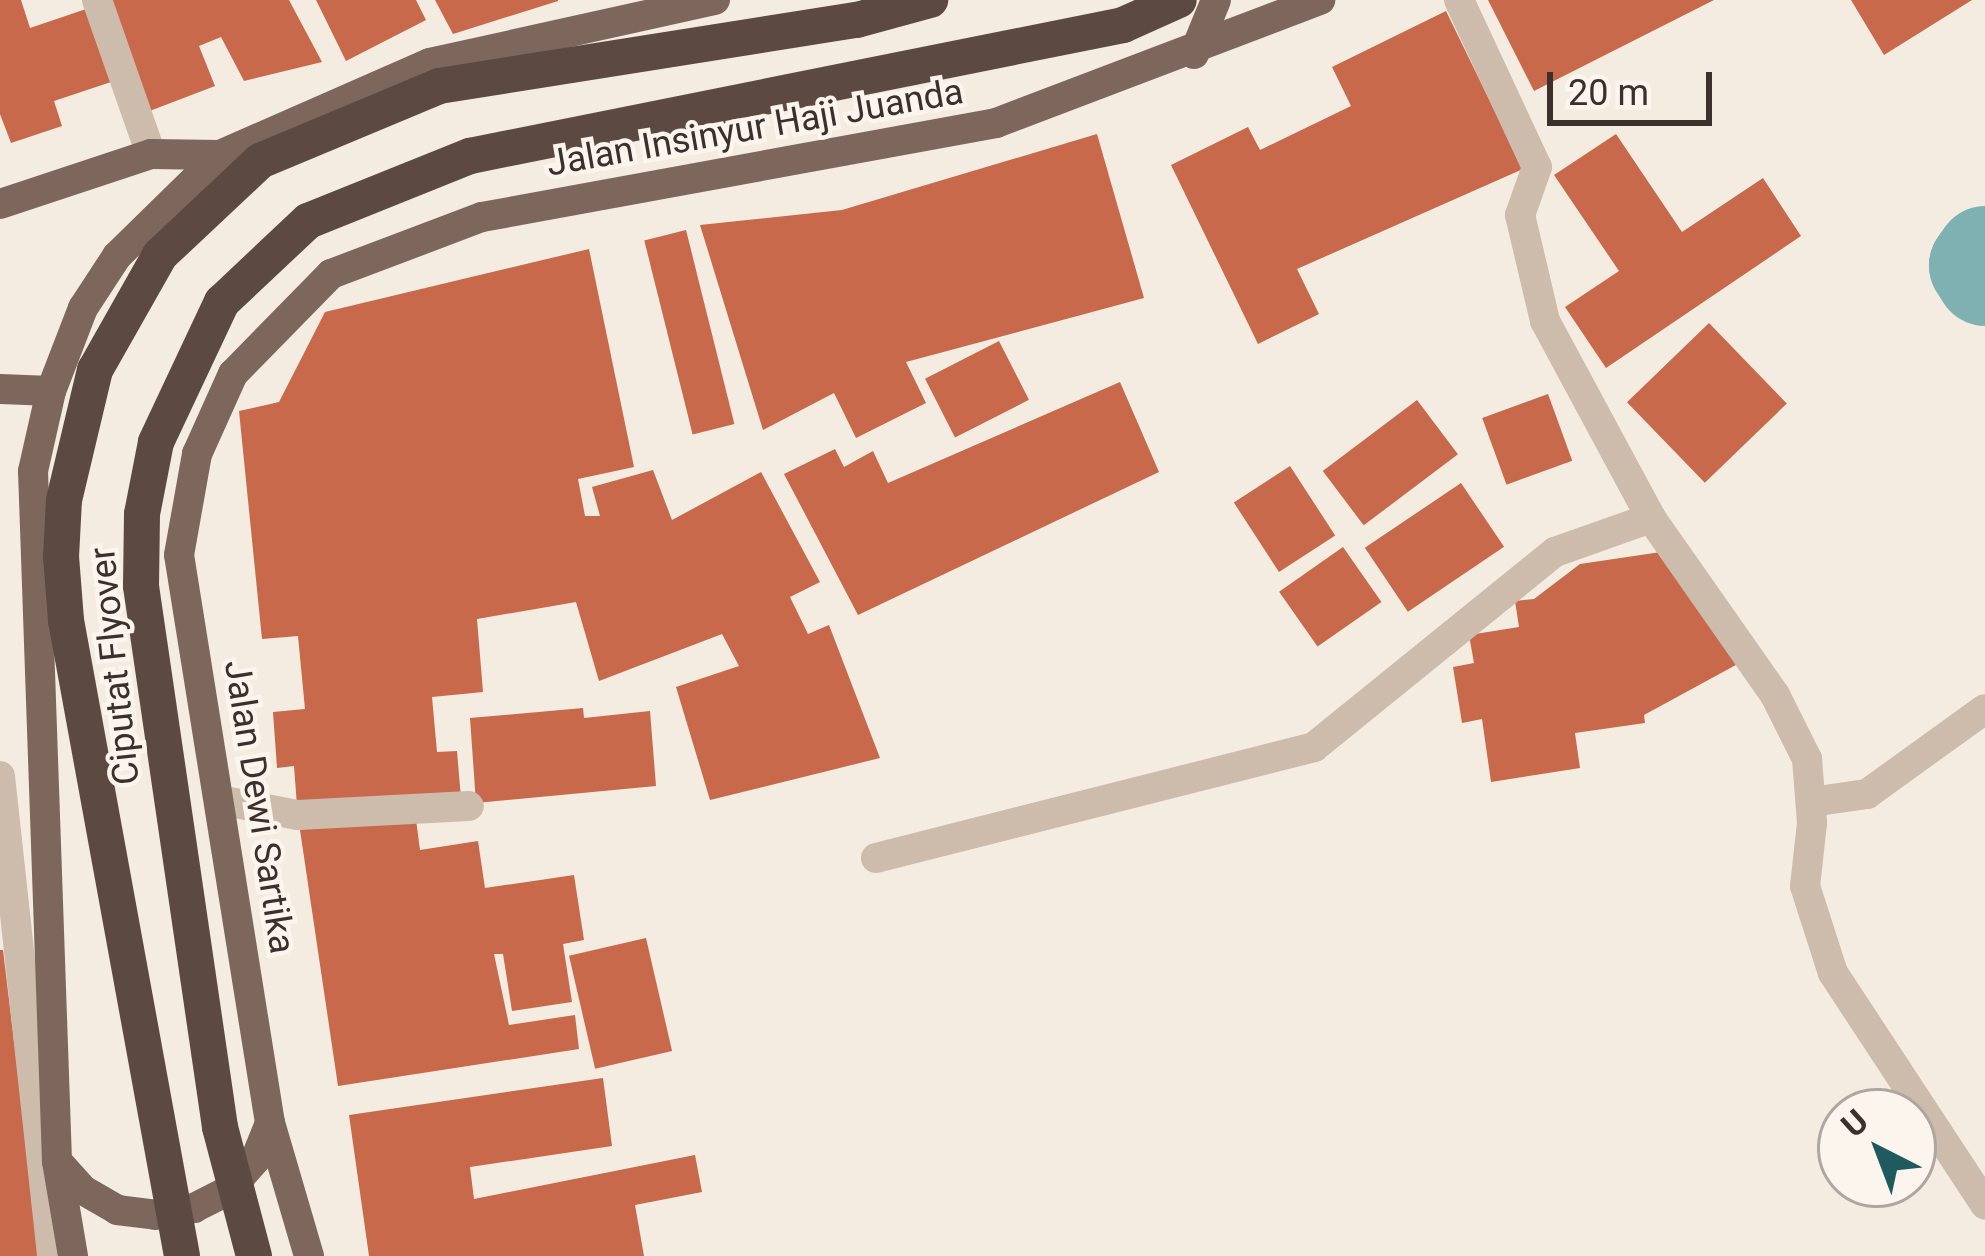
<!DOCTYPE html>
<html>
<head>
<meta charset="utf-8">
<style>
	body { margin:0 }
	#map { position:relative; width:1985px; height:1256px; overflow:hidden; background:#f4ebe1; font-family:Roboto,sans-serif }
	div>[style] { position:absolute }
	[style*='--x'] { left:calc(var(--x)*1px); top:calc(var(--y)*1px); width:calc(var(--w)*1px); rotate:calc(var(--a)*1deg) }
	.river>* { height:99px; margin:-49.5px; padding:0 49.5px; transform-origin:49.5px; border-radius:49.5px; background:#7fb0b2 }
	.building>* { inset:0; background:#c8694b; transform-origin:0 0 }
	.minor>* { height:30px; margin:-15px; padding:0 15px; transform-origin:15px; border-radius:15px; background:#cdbbac }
	.major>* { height:30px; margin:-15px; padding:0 15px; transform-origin:15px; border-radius:15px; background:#7d675c }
	.highway-bridge>* { height:36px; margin:-18px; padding:0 18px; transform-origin:18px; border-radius:18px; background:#5c4a42 }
	span { translate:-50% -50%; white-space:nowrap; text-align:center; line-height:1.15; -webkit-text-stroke:9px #fbf5ee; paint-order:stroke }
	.street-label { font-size:36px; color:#3b302b }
	.north { position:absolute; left:1817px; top:1088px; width:120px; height:120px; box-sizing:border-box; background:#fbf5ee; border:3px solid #aea6a0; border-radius:50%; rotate:318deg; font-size:33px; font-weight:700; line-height:48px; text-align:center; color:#3b302b }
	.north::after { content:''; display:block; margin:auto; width:42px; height:54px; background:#1f5a5e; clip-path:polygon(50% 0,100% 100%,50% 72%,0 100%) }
	.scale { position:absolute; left:1547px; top:72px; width:165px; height:54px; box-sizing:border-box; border:6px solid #3b302b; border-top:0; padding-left:15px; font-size:36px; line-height:42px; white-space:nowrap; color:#3b302b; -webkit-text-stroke:9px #fbf5ee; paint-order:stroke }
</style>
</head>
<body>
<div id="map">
	<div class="river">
		<div style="--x:1985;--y:255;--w:12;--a:125"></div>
		<div style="--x:1978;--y:265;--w:13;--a:58"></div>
	</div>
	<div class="building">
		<div style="clip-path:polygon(0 0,21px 0,30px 28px,95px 6px,120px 79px,54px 101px,62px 126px,11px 143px,0 114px)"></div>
		<div style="clip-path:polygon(104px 0,289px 0,322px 62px,244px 81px,221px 37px,199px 46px,215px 86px,147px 112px)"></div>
		<div style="clip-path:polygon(316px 0,416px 0,426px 20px,346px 61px)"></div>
		<div style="clip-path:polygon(435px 0,558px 0,558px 1px,453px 34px)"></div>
		<div style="clip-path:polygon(1488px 0,1714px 0,1534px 91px)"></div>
		<div style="clip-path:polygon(1851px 0,1972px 0,1884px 55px)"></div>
		<div style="clip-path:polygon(1446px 11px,1523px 169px,1297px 269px,1319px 314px,1258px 344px,1171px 165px,1248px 127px,1260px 150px,1351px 106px,1332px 67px)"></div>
		<div style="clip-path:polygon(1097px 134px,1144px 298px,906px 362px,926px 403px,856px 438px,834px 393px,763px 430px,700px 225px,842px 210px)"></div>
		<div style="clip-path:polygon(1616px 134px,1682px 232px,1763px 178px,1801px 236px,1606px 368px,1565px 307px,1619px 271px,1554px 175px)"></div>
		<div style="left:686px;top:230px;width:200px;height:43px;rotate:76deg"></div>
		<div style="clip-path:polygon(589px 249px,634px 467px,578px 479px,585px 516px,600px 516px,592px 487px,653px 470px,672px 520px,761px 472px,820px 582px,790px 597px,808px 634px,829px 625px,880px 758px,710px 800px,676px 687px,739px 666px,722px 634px,599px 681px,576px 602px,477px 619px,483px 692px,432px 697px,437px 752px,457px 751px,461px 799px,297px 806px,294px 766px,277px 768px,273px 712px,305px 709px,298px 636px,262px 639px,239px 411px,279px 402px,325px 312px)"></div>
		<div style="left:1709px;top:323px;width:112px;height:114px;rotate:46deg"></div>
		<div style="left:999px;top:341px;width:66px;height:83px;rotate:63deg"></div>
		<div style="clip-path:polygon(1120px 382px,1159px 472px,858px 615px,784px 474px,835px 449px,844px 467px,873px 451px,888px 483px)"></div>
		<div style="left:1548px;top:394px;width:71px;height:70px;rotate:70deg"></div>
		<div style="left:1417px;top:400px;width:68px;height:118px;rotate:53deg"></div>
		<div style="left:1290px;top:466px;width:83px;height:67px;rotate:57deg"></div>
		<div style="left:1461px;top:483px;width:77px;height:116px;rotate:56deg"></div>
		<div style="left:1343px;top:547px;width:67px;height:78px;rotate:55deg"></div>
		<div style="clip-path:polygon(1661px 552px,1745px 660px,1644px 715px,1645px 723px,1575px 733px,1580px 768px,1491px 782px,1482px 719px,1462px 723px,1453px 667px,1474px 663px,1469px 635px,1519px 627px,1515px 601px,1534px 599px,1580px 564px)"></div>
		<div style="clip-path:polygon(583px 708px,584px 718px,650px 711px,656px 786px,476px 803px,470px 718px)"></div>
		<div style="clip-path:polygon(415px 812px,420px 850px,478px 841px,485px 888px,574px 875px,584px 940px,563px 944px,572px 1002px,512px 1011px,503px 954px,494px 954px,509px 1025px,575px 1015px,579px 1049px,338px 1086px,300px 830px)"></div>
		<div style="left:646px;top:938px;width:116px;height:79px;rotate:77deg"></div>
		<div style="clip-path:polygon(0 950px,3px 950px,40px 1256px,0 1256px)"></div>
		<div style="clip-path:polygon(603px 1078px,612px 1146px,470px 1167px,474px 1199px,695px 1155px,702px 1192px,635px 1205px,644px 1256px,369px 1256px,349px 1115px)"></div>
	</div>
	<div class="minor">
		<div style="--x:97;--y:0;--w:163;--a:70.7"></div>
		<div style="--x:1459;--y:0;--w:184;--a:65"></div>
		<div style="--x:1537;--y:167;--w:51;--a:109.5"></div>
		<div style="--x:1520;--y:215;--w:109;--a:76.7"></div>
		<div style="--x:1545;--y:321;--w:224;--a:61.7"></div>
		<div style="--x:1651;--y:518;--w:216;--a:55"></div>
		<div style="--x:1775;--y:695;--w:72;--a:63.4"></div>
		<div style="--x:1807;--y:759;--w:64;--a:85.5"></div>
		<div style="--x:1812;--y:823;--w:63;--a:96.3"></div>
		<div style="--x:1805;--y:886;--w:91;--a:72.2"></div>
		<div style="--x:1833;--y:973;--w:277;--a:56.7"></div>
		<div style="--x:0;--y:776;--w:483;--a:83.8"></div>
		<div style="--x:219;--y:800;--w:80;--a:10.8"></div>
		<div style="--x:298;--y:815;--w:171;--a:-3"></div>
		<div style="--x:1811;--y:802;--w:57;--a:-8.1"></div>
		<div style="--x:1867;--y:794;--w:145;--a:-35.8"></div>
		<div style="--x:876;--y:858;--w:452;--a:-14.2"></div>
		<div style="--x:1314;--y:747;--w:310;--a:-39"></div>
		<div style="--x:1555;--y:552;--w:102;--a:-19.5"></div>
	</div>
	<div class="major">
		<div style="--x:1194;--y:54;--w:58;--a:-67.8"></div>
		<div style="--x:0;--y:204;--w:159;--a:-18.3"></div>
		<div style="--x:151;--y:154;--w:69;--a:0.8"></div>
		<div style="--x:0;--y:389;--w:51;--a:2.2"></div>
		<div style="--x:57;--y:1161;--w:39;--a:48"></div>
		<div style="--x:83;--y:1190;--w:39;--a:30"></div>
		<div style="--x:117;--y:1210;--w:38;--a:7"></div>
		<div style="--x:155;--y:1215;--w:40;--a:-10"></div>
		<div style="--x:194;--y:1208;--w:39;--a:-27"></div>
		<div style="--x:229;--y:1190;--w:40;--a:-49"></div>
		<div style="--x:255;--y:1160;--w:40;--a:-68"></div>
		<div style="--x:73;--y:1256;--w:96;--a:-99.6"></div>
		<div style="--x:57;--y:1161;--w:690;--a:-91.99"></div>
		<div style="--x:33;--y:471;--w:82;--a:-77.3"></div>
		<div style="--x:51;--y:391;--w:89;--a:-68.9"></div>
		<div style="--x:83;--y:308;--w:62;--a:-56.8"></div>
		<div style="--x:117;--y:256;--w:144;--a:-44.4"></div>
		<div style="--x:220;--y:155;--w:229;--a:-23.7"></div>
		<div style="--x:430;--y:63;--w:292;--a:-12.5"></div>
		<div style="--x:309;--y:1256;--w:139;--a:-106.3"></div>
		<div style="--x:270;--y:1123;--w:575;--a:-99.1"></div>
		<div style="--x:179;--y:555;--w:103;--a:-79.9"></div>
		<div style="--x:197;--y:454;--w:88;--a:-65.8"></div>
		<div style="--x:233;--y:374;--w:140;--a:-45.6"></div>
		<div style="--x:331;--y:274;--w:161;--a:-20.7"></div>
		<div style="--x:482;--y:217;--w:523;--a:-10.36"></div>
		<div style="--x:996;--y:123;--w:347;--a:-20.8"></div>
	</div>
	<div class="highway-bridge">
		<div style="--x:182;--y:1256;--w:646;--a:-100.34"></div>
		<div style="--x:66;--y:620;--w:63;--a:-94.5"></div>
		<div style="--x:61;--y:557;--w:57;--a:-87"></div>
		<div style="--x:64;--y:500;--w:134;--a:-76.6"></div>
		<div style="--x:95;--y:370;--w:132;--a:-60.5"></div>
		<div style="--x:160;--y:255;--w:137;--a:-43.2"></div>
		<div style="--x:260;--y:161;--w:194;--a:-22.7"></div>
		<div style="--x:439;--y:86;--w:423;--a:-9"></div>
		<div style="--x:857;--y:20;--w:76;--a:-15.3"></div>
		<div style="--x:254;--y:1256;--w:133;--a:-104.8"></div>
		<div style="--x:220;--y:1127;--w:547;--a:-98.31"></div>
		<div style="--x:141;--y:586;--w:72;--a:-89.2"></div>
		<div style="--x:142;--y:514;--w:73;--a:-79"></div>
		<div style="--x:156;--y:442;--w:155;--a:-64.8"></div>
		<div style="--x:222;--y:302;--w:118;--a:-43.3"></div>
		<div style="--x:308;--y:221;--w:175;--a:-21.9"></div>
		<div style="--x:470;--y:156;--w:666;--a:-11.34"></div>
		<div style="--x:1123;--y:25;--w:61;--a:-24.1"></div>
	</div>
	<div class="street-label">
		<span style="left:755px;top:128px;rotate:-10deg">Jalan Insinyur Haji Juanda</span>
		<span style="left:115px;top:666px;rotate:-96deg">Ciputat Flyover</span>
		<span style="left:259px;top:807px;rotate:81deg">Jalan Dewi Sartika</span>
	</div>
	<div class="north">U</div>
	<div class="scale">20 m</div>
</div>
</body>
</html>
